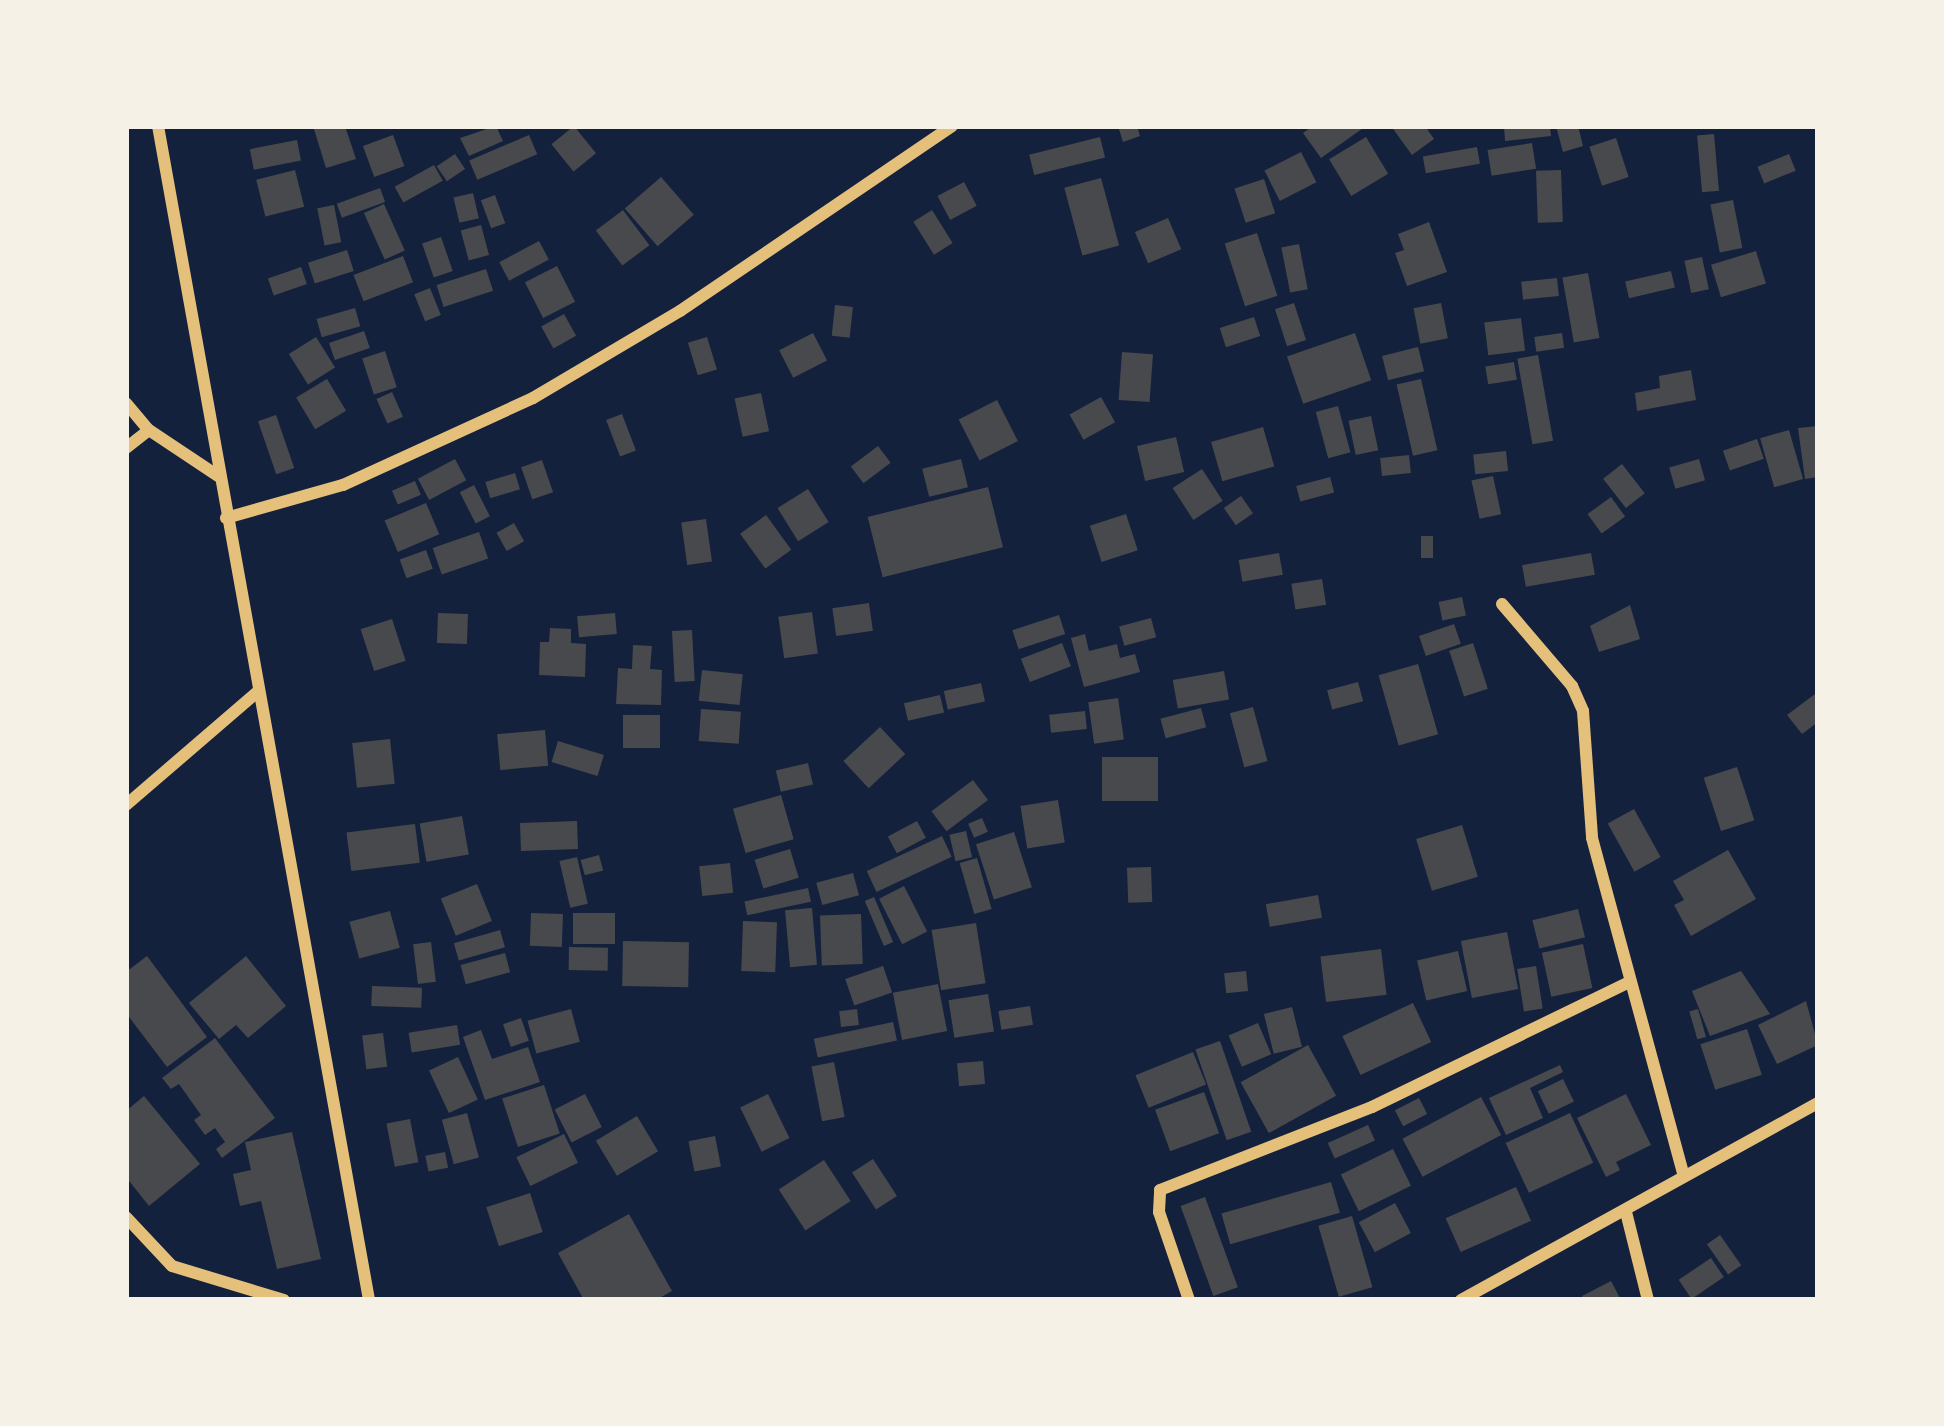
<!DOCTYPE html>
<html>
<head>
<meta charset="utf-8">
<style>
	body { margin:0 }
	#map { position:relative; width:1944px; height:1426px; overflow:hidden; background:#14213d; font-family:"Fira Sans",sans-serif }
	div>[style] { position:absolute }
	[style*='--x'] { left:calc(var(--x)*1px); top:calc(var(--y)*1px); width:calc(var(--w)*1px); rotate:calc(var(--a)*1deg) }
	.building>* { inset:0; background:#48494c; transform-origin:0 0 }
	.minor>* { height:12px; margin:-6px; padding:0 6px; transform-origin:6px; border-radius:6px; background:#e5c07b }
	span { translate:-50% -50%; white-space:nowrap; text-align:center; line-height:1.15; -webkit-text-stroke:9px #f6f1e7; paint-order:stroke }
	.frame { position:absolute; inset:0; border:129px solid #f6f1e7; pointer-events:none }
</style>
</head>
<body>
<div id="map">
	<div class="building">
		<div style="clip-path:polygon(313px 126px,345px 126px,356px 159px,326px 168px)"></div>
		<div style="clip-path:polygon(496px 126px,503px 141px,469px 156px,460px 138px)"></div>
		<div style="left:574px;top:126px;width:35px;height:29px;rotate:51deg"></div>
		<div style="clip-path:polygon(1118px 126px,1137px 126px,1140px 136px,1123px 142px)"></div>
		<div style="clip-path:polygon(1313px 126px,1366px 126px,1321px 158px,1303px 133px)"></div>
		<div style="clip-path:polygon(1391px 126px,1425px 126px,1434px 139px,1412px 155px)"></div>
		<div style="clip-path:polygon(1504px 126px,1550px 126px,1551px 136px,1505px 141px)"></div>
		<div style="clip-path:polygon(1556px 126px,1578px 126px,1583px 146px,1563px 152px)"></div>
		<div style="left:1714px;top:134px;width:57px;height:17px;rotate:85deg"></div>
		<div style="left:393px;top:135px;width:33px;height:32px;rotate:70deg"></div>
		<div style="left:529px;top:135px;width:21px;height:65px;rotate:67deg"></div>
		<div style="left:1100px;top:137px;width:21px;height:73px;rotate:76deg"></div>
		<div style="left:1366px;top:137px;width:43px;height:43px;rotate:59deg"></div>
		<div style="left:1616px;top:138px;width:41px;height:28px;rotate:72deg"></div>
		<div style="left:297px;top:140px;width:21px;height:48px;rotate:79deg"></div>
		<div style="left:1532px;top:143px;width:26px;height:45px;rotate:81deg"></div>
		<div style="left:1477px;top:147px;width:17px;height:55px;rotate:80deg"></div>
		<div style="left:1301px;top:152px;width:34px;height:41px;rotate:63deg"></div>
		<div style="left:455px;top:154px;width:18px;height:22px;rotate:56deg"></div>
		<div style="left:1789px;top:154px;width:18px;height:34px;rotate:68deg"></div>
		<div style="left:434px;top:165px;width:18px;height:45px;rotate:61deg"></div>
		<div style="left:295px;top:170px;width:38px;height:40px;rotate:76deg"></div>
		<div style="left:1561px;top:170px;width:52px;height:25px;rotate:88deg"></div>
		<div style="left:661px;top:177px;width:50px;height:48px;rotate:49deg"></div>
		<div style="left:1101px;top:178px;width:70px;height:38px;rotate:75deg"></div>
		<div style="left:1264px;top:179px;width:36px;height:31px;rotate:72deg"></div>
		<div style="left:964px;top:182px;width:27px;height:30px;rotate:62deg"></div>
		<div style="left:380px;top:188px;width:15px;height:46px;rotate:70deg"></div>
		<div style="left:473px;top:193px;width:26px;height:20px;rotate:77deg"></div>
		<div style="left:495px;top:195px;width:30px;height:15px;rotate:70deg"></div>
		<div style="left:1733px;top:200px;width:49px;height:23px;rotate:79deg"></div>
		<div style="left:384px;top:204px;width:51px;height:22px;rotate:66deg"></div>
		<div style="left:334px;top:205px;width:38px;height:17px;rotate:79deg"></div>
		<div style="left:623px;top:210px;width:44px;height:34px;rotate:53deg"></div>
		<div style="left:932px;top:210px;width:39px;height:22px;rotate:58deg"></div>
		<div style="left:1168px;top:218px;width:34px;height:36px;rotate:67deg"></div>
		<div style="clip-path:polygon(1429px 222px,1447px 272px,1407px 286px,1395px 253px,1404px 250px,1398px 234px)"></div>
		<div style="left:481px;top:225px;width:31px;height:21px;rotate:75deg"></div>
		<div style="left:1257px;top:233px;width:66px;height:34px;rotate:72deg"></div>
		<div style="left:441px;top:237px;width:36px;height:20px;rotate:71deg"></div>
		<div style="left:539px;top:241px;width:21px;height:45px;rotate:62deg"></div>
		<div style="left:1299px;top:244px;width:46px;height:18px;rotate:79deg"></div>
		<div style="left:347px;top:250px;width:22px;height:41px;rotate:72deg"></div>
		<div style="left:1756px;top:251px;width:34px;height:47px;rotate:73deg"></div>
		<div style="left:403px;top:256px;width:28px;height:53px;rotate:69deg"></div>
		<div style="left:1702px;top:257px;width:33px;height:18px;rotate:78deg"></div>
		<div style="left:557px;top:266px;width:40px;height:36px;rotate:63deg"></div>
		<div style="left:301px;top:267px;width:18px;height:35px;rotate:71deg"></div>
		<div style="left:486px;top:269px;width:23px;height:52px;rotate:72deg"></div>
		<div style="left:1671px;top:271px;width:17px;height:47px;rotate:77deg"></div>
		<div style="left:1588px;top:273px;width:66px;height:26px;rotate:80deg"></div>
		<div style="left:1557px;top:278px;width:18px;height:36px;rotate:84deg"></div>
		<div style="left:430px;top:288px;width:29px;height:17px;rotate:68deg"></div>
		<div style="left:1294px;top:303px;width:39px;height:20px;rotate:72deg"></div>
		<div style="left:1441px;top:303px;width:36px;height:28px;rotate:79deg"></div>
		<div style="left:835px;top:305px;width:18px;height:31px;rotate:6deg"></div>
		<div style="left:355px;top:308px;width:19px;height:40px;rotate:74deg"></div>
		<div style="left:564px;top:314px;width:25px;height:26px;rotate:61deg"></div>
		<div style="left:1254px;top:317px;width:20px;height:36px;rotate:72deg"></div>
		<div style="left:1521px;top:318px;width:33px;height:37px;rotate:83deg"></div>
		<div style="left:364px;top:331px;width:18px;height:37px;rotate:71deg"></div>
		<div style="left:813px;top:333px;width:31px;height:38px;rotate:63deg"></div>
		<div style="left:1355px;top:333px;width:50px;height:72px;rotate:71deg"></div>
		<div style="left:1562px;top:333px;width:15px;height:28px;rotate:82deg"></div>
		<div style="left:316px;top:337px;width:36px;height:32px;rotate:58deg"></div>
		<div style="left:707px;top:337px;width:34px;height:20px;rotate:73deg"></div>
		<div style="left:1418px;top:347px;width:25px;height:37px;rotate:76deg"></div>
		<div style="left:385px;top:351px;width:38px;height:24px;rotate:72deg"></div>
		<div style="left:1122px;top:352px;width:31px;height:48px;rotate:4deg"></div>
		<div style="left:1538px;top:355px;width:87px;height:21px;rotate:80deg"></div>
		<div style="left:1514px;top:362px;width:18px;height:29px;rotate:81deg"></div>
		<div style="clip-path:polygon(1691px 370px,1696px 400px,1637px 411px,1635px 393px,1660px 388px,1659px 376px)"></div>
		<div style="left:327px;top:379px;width:37px;height:36px;rotate:59deg"></div>
		<div style="left:1421px;top:379px;width:73px;height:25px;rotate:77deg"></div>
		<div style="left:392px;top:392px;width:27px;height:17px;rotate:66deg"></div>
		<div style="left:761px;top:393px;width:39px;height:27px;rotate:78deg"></div>
		<div style="left:1101px;top:397px;width:29px;height:36px;rotate:61deg"></div>
		<div style="left:997px;top:400px;width:46px;height:43px;rotate:63deg"></div>
		<div style="left:1338px;top:406px;width:48px;height:23px;rotate:75deg"></div>
		<div style="left:622px;top:414px;width:39px;height:17px;rotate:69deg"></div>
		<div style="left:276px;top:415px;width:56px;height:19px;rotate:71deg"></div>
		<div style="left:1371px;top:416px;width:35px;height:23px;rotate:78deg"></div>
		<div style="clip-path:polygon(1818px 426px,1818px 477px,1805px 479px,1798px 428px)"></div>
		<div style="left:1263px;top:427px;width:41px;height:54px;rotate:74deg"></div>
		<div style="left:1789px;top:430px;width:51px;height:30px;rotate:74deg"></div>
		<div style="left:1176px;top:437px;width:36px;height:40px;rotate:77deg"></div>
		<div style="left:1757px;top:439px;width:21px;height:36px;rotate:71deg"></div>
		<div style="left:878px;top:446px;width:21px;height:34px;rotate:53deg"></div>
		<div style="left:1506px;top:451px;width:20px;height:33px;rotate:84deg"></div>
		<div style="left:1409px;top:455px;width:18px;height:29px;rotate:84deg"></div>
		<div style="left:455px;top:459px;width:24px;height:42px;rotate:62deg"></div>
		<div style="left:961px;top:459px;width:29px;height:40px;rotate:76deg"></div>
		<div style="left:1699px;top:459px;width:22px;height:31px;rotate:74deg"></div>
		<div style="left:542px;top:460px;width:34px;height:22px;rotate:71deg"></div>
		<div style="left:1622px;top:464px;width:37px;height:24px;rotate:52deg"></div>
		<div style="left:1202px;top:469px;width:38px;height:35px;rotate:57deg"></div>
		<div style="left:515px;top:473px;width:17px;height:31px;rotate:73deg"></div>
		<div style="left:1493px;top:476px;width:39px;height:22px;rotate:78deg"></div>
		<div style="left:1330px;top:477px;width:16px;height:35px;rotate:75deg"></div>
		<div style="left:415px;top:481px;width:15px;height:25px;rotate:67deg"></div>
		<div style="left:474px;top:485px;width:35px;height:16px;rotate:63deg"></div>
		<div style="left:988px;top:487px;width:62px;height:124px;rotate:76deg"></div>
		<div style="left:808px;top:489px;width:39px;height:36px;rotate:58deg"></div>
		<div style="left:1241px;top:496px;width:21px;height:21px;rotate:55deg"></div>
		<div style="left:1611px;top:497px;width:24px;height:29px;rotate:54deg"></div>
		<div style="left:426px;top:503px;width:34px;height:45px;rotate:67deg"></div>
		<div style="left:1126px;top:514px;width:38px;height:38px;rotate:72deg"></div>
		<div style="left:766px;top:515px;width:43px;height:32px;rotate:54deg"></div>
		<div style="left:706px;top:519px;width:43px;height:25px;rotate:82deg"></div>
		<div style="left:514px;top:523px;width:21px;height:20px;rotate:61deg"></div>
		<div style="left:479px;top:532px;width:28px;height:49px;rotate:71deg"></div>
		<div style="left:1421px;top:536px;width:12px;height:22px"></div>
		<div style="left:426px;top:550px;width:20px;height:28px;rotate:70deg"></div>
		<div style="left:1279px;top:553px;width:22px;height:41px;rotate:80deg"></div>
		<div style="left:1591px;top:553px;width:22px;height:70px;rotate:80deg"></div>
		<div style="left:1322px;top:579px;width:26px;height:31px;rotate:81deg"></div>
		<div style="left:1462px;top:597px;width:19px;height:24px;rotate:78deg"></div>
		<div style="left:869px;top:603px;width:28px;height:37px;rotate:82deg"></div>
		<div style="clip-path:polygon(1630px 605px,1640px 639px,1599px 652px,1590px 626px)"></div>
		<div style="left:812px;top:612px;width:42px;height:34px;rotate:82deg"></div>
		<div style="left:438px;top:613px;width:30px;height:30px;rotate:2deg"></div>
		<div style="left:615px;top:613px;width:21px;height:38px;rotate:85deg"></div>
		<div style="left:1059px;top:615px;width:20px;height:49px;rotate:72deg"></div>
		<div style="left:1151px;top:618px;width:20px;height:33px;rotate:75deg"></div>
		<div style="left:392px;top:619px;width:44px;height:33px;rotate:72deg"></div>
		<div style="left:1454px;top:624px;width:21px;height:37px;rotate:71deg"></div>
		<div style="clip-path:polygon(550px 628px,571px 629px,571px 643px,586px 644px,585px 677px,539px 675px,540px 642px,549px 642px)"></div>
		<div style="left:692px;top:630px;width:51px;height:20px;rotate:87deg"></div>
		<div style="clip-path:polygon(1085px 634px,1089px 651px,1117px 644px,1120px 658px,1135px 654px,1140px 672px,1084px 687px,1071px 638px)"></div>
		<div style="left:1062px;top:643px;width:25px;height:44px;rotate:69deg"></div>
		<div style="left:1473px;top:643px;width:48px;height:25px;rotate:72deg"></div>
		<div style="clip-path:polygon(633px 645px,652px 646px,650px 669px,662px 670px,661px 705px,616px 704px,618px 668px,632px 669px)"></div>
		<div style="left:1418px;top:664px;width:73px;height:41px;rotate:74deg"></div>
		<div style="left:702px;top:670px;width:41px;height:31px;rotate:6deg"></div>
		<div style="left:1224px;top:671px;width:29px;height:52px;rotate:80deg"></div>
		<div style="left:1358px;top:682px;width:20px;height:32px;rotate:75deg"></div>
		<div style="left:981px;top:683px;width:19px;height:38px;rotate:78deg"></div>
		<div style="clip-path:polygon(1815px 694px,1818px 722px,1802px 734px,1787px 715px)"></div>
		<div style="left:940px;top:695px;width:18px;height:37px;rotate:77deg"></div>
		<div style="left:1118px;top:698px;width:42px;height:30px;rotate:82deg"></div>
		<div style="left:1253px;top:707px;width:56px;height:24px;rotate:75deg"></div>
		<div style="left:1201px;top:708px;width:20px;height:42px;rotate:75deg"></div>
		<div style="left:701px;top:709px;width:40px;height:32px;rotate:4deg"></div>
		<div style="left:1085px;top:711px;width:18px;height:36px;rotate:84deg"></div>
		<div style="left:623px;top:715px;width:37px;height:33px"></div>
		<div style="left:880px;top:727px;width:37px;height:50px;rotate:47deg"></div>
		<div style="left:545px;top:730px;width:36px;height:48px;rotate:85deg"></div>
		<div style="left:390px;top:739px;width:45px;height:38px;rotate:84deg"></div>
		<div style="left:558px;top:741px;width:48px;height:22px;rotate:17deg"></div>
		<div style="left:1102px;top:757px;width:56px;height:44px"></div>
		<div style="left:808px;top:763px;width:22px;height:33px;rotate:77deg"></div>
		<div style="left:1737px;top:767px;width:56px;height:35px;rotate:72deg"></div>
		<div style="left:973px;top:780px;width:25px;height:52px;rotate:53deg"></div>
		<div style="left:781px;top:795px;width:46px;height:50px;rotate:74deg"></div>
		<div style="left:1058px;top:800px;width:43px;height:38px;rotate:81deg"></div>
		<div style="left:1634px;top:809px;width:55px;height:30px;rotate:61deg"></div>
		<div style="left:462px;top:816px;width:39px;height:43px;rotate:80deg"></div>
		<div style="left:982px;top:818px;width:15px;height:15px;rotate:67deg"></div>
		<div style="left:577px;top:821px;width:28px;height:57px;rotate:88deg"></div>
		<div style="left:917px;top:821px;width:19px;height:33px;rotate:62deg"></div>
		<div style="left:415px;top:824px;width:39px;height:69px;rotate:83deg"></div>
		<div style="left:1462px;top:825px;width:54px;height:48px;rotate:73deg"></div>
		<div style="left:966px;top:831px;width:27px;height:17px;rotate:77deg"></div>
		<div style="left:1014px;top:832px;width:58px;height:40px;rotate:72deg"></div>
		<div style="left:942px;top:836px;width:23px;height:83px;rotate:65deg"></div>
		<div style="left:790px;top:849px;width:30px;height:37px;rotate:73deg"></div>
		<div style="clip-path:polygon(1728px 850px,1756px 899px,1691px 936px,1674px 905px,1684px 900px,1673px 881px)"></div>
		<div style="left:599px;top:855px;width:16px;height:19px;rotate:75deg"></div>
		<div style="left:577px;top:857px;width:48px;height:18px;rotate:77deg"></div>
		<div style="left:977px;top:858px;width:53px;height:18px;rotate:74deg"></div>
		<div style="left:730px;top:863px;width:30px;height:31px;rotate:84deg"></div>
		<div style="left:1151px;top:867px;width:35px;height:24px;rotate:88deg"></div>
		<div style="left:853px;top:873px;width:23px;height:38px;rotate:75deg"></div>
		<div style="left:477px;top:884px;width:40px;height:39px;rotate:68deg"></div>
		<div style="left:904px;top:886px;width:51px;height:28px;rotate:63deg"></div>
		<div style="left:808px;top:888px;width:14px;height:65px;rotate:78deg"></div>
		<div style="left:1318px;top:895px;width:23px;height:53px;rotate:80deg"></div>
		<div style="left:874px;top:897px;width:49px;height:10px;rotate:67deg"></div>
		<div style="left:812px;top:908px;width:57px;height:27px;rotate:85deg"></div>
		<div style="left:1578px;top:909px;width:29px;height:47px;rotate:76deg"></div>
		<div style="left:390px;top:911px;width:38px;height:42px;rotate:75deg"></div>
		<div style="left:615px;top:913px;width:31px;height:42px;rotate:90deg"></div>
		<div style="left:563px;top:914px;width:33px;height:32px;rotate:92deg"></div>
		<div style="left:861px;top:914px;width:50px;height:41px;rotate:88deg"></div>
		<div style="left:743px;top:921px;width:34px;height:50px;rotate:2deg"></div>
		<div style="left:976px;top:923px;width:61px;height:45px;rotate:81deg"></div>
		<div style="left:500px;top:930px;width:18px;height:48px;rotate:74deg"></div>
		<div style="left:1507px;top:932px;width:58px;height:47px;rotate:79deg"></div>
		<div style="left:623px;top:941px;width:66px;height:45px;rotate:1deg"></div>
		<div style="left:431px;top:942px;width:40px;height:18px;rotate:83deg"></div>
		<div style="left:1583px;top:944px;width:45px;height:42px;rotate:78deg"></div>
		<div style="left:569px;top:947px;width:39px;height:23px;rotate:1deg"></div>
		<div style="left:1381px;top:949px;width:46px;height:61px;rotate:83deg"></div>
		<div style="left:1458px;top:951px;width:41px;height:42px;rotate:77deg"></div>
		<div style="left:505px;top:953px;width:20px;height:46px;rotate:75deg"></div>
		<div style="clip-path:polygon(147px 956px,207px 1037px,167px 1067px,126px 1013px,126px 972px)"></div>
		<div style="clip-path:polygon(246px 956px,286px 1006px,248px 1038px,236px 1025px,219px 1039px,189px 1003px)"></div>
		<div style="left:883px;top:966px;width:28px;height:40px;rotate:71deg"></div>
		<div style="left:1536px;top:966px;width:43px;height:19px;rotate:81deg"></div>
		<div style="left:1246px;top:971px;width:20px;height:22px;rotate:84deg"></div>
		<div style="clip-path:polygon(1741px 971px,1770px 1014px,1710px 1036px,1692px 991px)"></div>
		<div style="left:938px;top:984px;width:48px;height:46px;rotate:79deg"></div>
		<div style="left:372px;top:986px;width:50px;height:20px;rotate:2deg"></div>
		<div style="left:988px;top:994px;width:38px;height:40px;rotate:81deg"></div>
		<div style="clip-path:polygon(1806px 1001px,1818px 1045px,1777px 1064px,1758px 1025px)"></div>
		<div style="left:1413px;top:1003px;width:43px;height:78px;rotate:65deg"></div>
		<div style="left:1030px;top:1006px;width:19px;height:32px;rotate:81deg"></div>
		<div style="left:1292px;top:1007px;width:41px;height:29px;rotate:76deg"></div>
		<div style="left:571px;top:1009px;width:34px;height:45px;rotate:75deg"></div>
		<div style="left:857px;top:1009px;width:16px;height:18px;rotate:83deg"></div>
		<div style="left:1698px;top:1009px;width:29px;height:9px;rotate:74deg"></div>
		<div style="left:521px;top:1018px;width:24px;height:19px;rotate:71deg"></div>
		<div style="left:893px;top:1022px;width:19px;height:81px;rotate:78deg"></div>
		<div style="left:1258px;top:1023px;width:34px;height:32px;rotate:67deg"></div>
		<div style="left:457px;top:1025px;width:20px;height:49px;rotate:81deg"></div>
		<div style="left:1747px;top:1029px;width:48px;height:49px;rotate:72deg"></div>
		<div style="clip-path:polygon(481px 1030px,492px 1059px,528px 1047px,540px 1082px,485px 1100px,463px 1037px)"></div>
		<div style="left:383px;top:1033px;width:34px;height:21px;rotate:83deg"></div>
		<div style="clip-path:polygon(215px 1038px,275px 1118px,222px 1158px,216px 1149px,225px 1142px,215px 1128px,205px 1135px,194px 1120px,201px 1115px,179px 1084px,171px 1089px,162px 1078px)"></div>
		<div style="left:1220px;top:1041px;width:96px;height:26px;rotate:71deg"></div>
		<div style="left:1308px;top:1045px;width:58px;height:77px;rotate:61deg"></div>
		<div style="left:1193px;top:1052px;width:35px;height:62px;rotate:68deg"></div>
		<div style="left:458px;top:1057px;width:47px;height:32px;rotate:65deg"></div>
		<div style="left:983px;top:1061px;width:23px;height:26px;rotate:85deg"></div>
		<div style="left:834px;top:1062px;width:56px;height:23px;rotate:79deg"></div>
		<div style="clip-path:polygon(1560px 1065px,1563px 1072px,1530px 1088px,1543px 1118px,1506px 1135px,1489px 1098px)"></div>
		<div style="left:1563px;top:1079px;width:25px;height:28px;rotate:64deg"></div>
		<div style="left:544px;top:1085px;width:51px;height:44px;rotate:72deg"></div>
		<div style="left:1204px;top:1092px;width:44px;height:52px;rotate:70deg"></div>
		<div style="left:585px;top:1094px;width:37px;height:34px;rotate:63deg"></div>
		<div style="left:768px;top:1094px;width:49px;height:31px;rotate:64deg"></div>
		<div style="clip-path:polygon(1626px 1094px,1651px 1145px,1616px 1162px,1620px 1170px,1606px 1177px,1577px 1118px)"></div>
		<div style="clip-path:polygon(144px 1096px,200px 1164px,149px 1206px,126px 1177px,126px 1111px)"></div>
		<div style="left:1481px;top:1097px;width:43px;height:89px;rotate:62deg"></div>
		<div style="left:1419px;top:1098px;width:18px;height:27px;rotate:63deg"></div>
		<div style="left:467px;top:1113px;width:46px;height:26px;rotate:75deg"></div>
		<div style="left:1570px;top:1113px;width:55px;height:71px;rotate:65deg"></div>
		<div style="left:637px;top:1116px;width:41px;height:48px;rotate:59deg"></div>
		<div style="left:410px;top:1119px;width:44px;height:24px;rotate:79deg"></div>
		<div style="left:1368px;top:1125px;width:17px;height:44px;rotate:66deg"></div>
		<div style="clip-path:polygon(292px 1132px,321px 1259px,277px 1269px,261px 1201px,240px 1206px,233px 1174px,251px 1170px,245px 1142px)"></div>
		<div style="left:564px;top:1134px;width:32px;height:53px;rotate:64deg"></div>
		<div style="left:715px;top:1136px;width:31px;height:27px;rotate:79deg"></div>
		<div style="left:1393px;top:1149px;width:41px;height:58px;rotate:64deg"></div>
		<div style="left:445px;top:1152px;width:16px;height:20px;rotate:79deg"></div>
		<div style="left:873px;top:1159px;width:44px;height:25px;rotate:57deg"></div>
		<div style="left:824px;top:1160px;width:49px;height:54px;rotate:57deg"></div>
		<div style="left:1331px;top:1182px;width:32px;height:114px;rotate:74deg"></div>
		<div style="left:1516px;top:1187px;width:37px;height:77px;rotate:66deg"></div>
		<div style="left:530px;top:1193px;width:41px;height:46px;rotate:72deg"></div>
		<div style="left:1205px;top:1197px;width:96px;height:26px;rotate:70deg"></div>
		<div style="left:1395px;top:1203px;width:34px;height:41px;rotate:62deg"></div>
		<div style="clip-path:polygon(629px 1214px,672px 1291px,656px 1300px,584px 1300px,558px 1253px)"></div>
		<div style="left:1352px;top:1216px;width:74px;height:35px;rotate:74deg"></div>
		<div style="left:1720px;top:1235px;width:37px;height:16px;rotate:55deg"></div>
		<div style="left:1711px;top:1258px;width:23px;height:39px;rotate:56deg"></div>
		<div style="clip-path:polygon(1611px 1281px,1621px 1300px,1585px 1300px,1582px 1296px)"></div>
	</div>
	<div class="minor">
		<div style="--x:158;--y:126;--w:1193;--a:79.81"></div>
		<div style="--x:126;--y:403;--w:35;--a:50"></div>
		<div style="--x:149;--y:430;--w:83;--a:33.7"></div>
		<div style="--x:126;--y:448;--w:29;--a:-38"></div>
		<div style="--x:226;--y:518;--w:122;--a:-15.8"></div>
		<div style="--x:343;--y:485;--w:209;--a:-24.6"></div>
		<div style="--x:533;--y:398;--w:171;--a:-30.6"></div>
		<div style="--x:680;--y:311;--w:329;--a:-34.2"></div>
		<div style="--x:1502;--y:604;--w:108;--a:49.5"></div>
		<div style="--x:1572;--y:686;--w:27;--a:66"></div>
		<div style="--x:1583;--y:711;--w:127;--a:85.9"></div>
		<div style="--x:1592;--y:838;--w:348;--a:74.8"></div>
		<div style="--x:126;--y:805;--w:172;--a:-40.7"></div>
		<div style="--x:1626;--y:1212;--w:91;--a:76"></div>
		<div style="--x:126;--y:1217;--w:67;--a:46.8"></div>
		<div style="--x:172;--y:1266;--w:117;--a:16.9"></div>
		<div style="--x:1189;--y:1300;--w:93;--a:-108.8"></div>
		<div style="--x:1159;--y:1212;--w:22;--a:-87"></div>
		<div style="--x:1160;--y:1190;--w:228;--a:-21.4"></div>
		<div style="--x:1372;--y:1107;--w:287;--a:-25.9"></div>
		<div style="--x:1461;--y:1300;--w:408;--a:-28.9"></div>
	</div>
	<div class="frame"></div>
</div>
</body>
</html>
